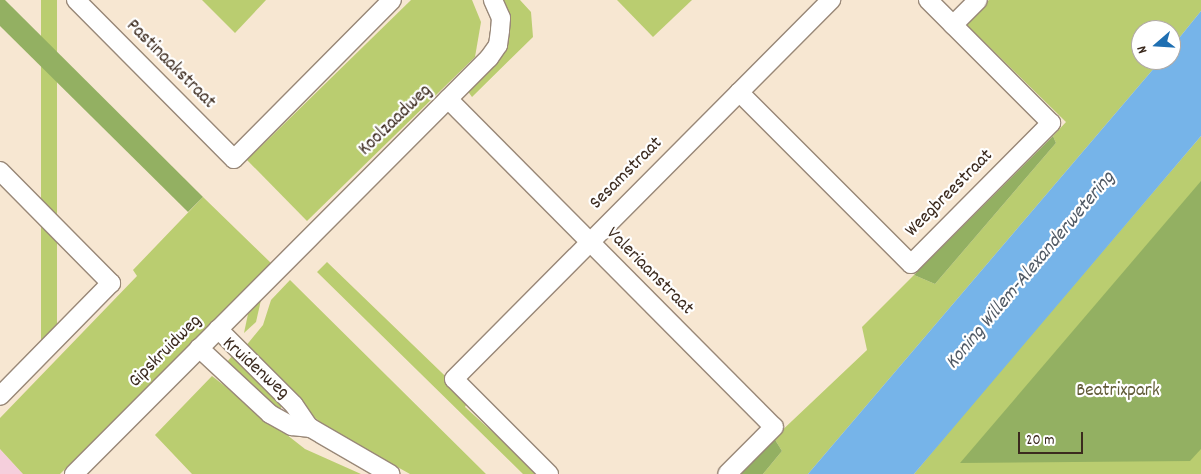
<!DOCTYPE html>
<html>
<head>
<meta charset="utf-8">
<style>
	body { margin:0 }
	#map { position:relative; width:1201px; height:474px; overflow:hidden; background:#f7e7d2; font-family:Dekko,sans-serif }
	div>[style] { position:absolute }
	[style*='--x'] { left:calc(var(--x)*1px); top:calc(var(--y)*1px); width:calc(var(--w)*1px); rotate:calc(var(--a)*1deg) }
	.built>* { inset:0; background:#f5cfdc }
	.green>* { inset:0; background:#bacd70; transform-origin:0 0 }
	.forest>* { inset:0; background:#93b062 }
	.water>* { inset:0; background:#76b4e9 }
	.roads { filter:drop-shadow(1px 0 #998878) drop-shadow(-1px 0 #998878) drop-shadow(0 1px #998878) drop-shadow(0 -1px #998878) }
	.street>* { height:18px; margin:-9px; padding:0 9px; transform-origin:9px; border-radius:9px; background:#fff }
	span { translate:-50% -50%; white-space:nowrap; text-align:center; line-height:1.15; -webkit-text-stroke:4.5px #fff; paint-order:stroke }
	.street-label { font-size:19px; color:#3b2a1e }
	.park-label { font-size:19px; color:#615b37 }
	.water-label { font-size:20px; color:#505a65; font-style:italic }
	.north { position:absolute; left:1131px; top:20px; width:50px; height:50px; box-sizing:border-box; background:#fff; border:1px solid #b1aaa5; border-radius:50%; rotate:251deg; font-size:14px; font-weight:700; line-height:20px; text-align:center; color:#3b2a1e }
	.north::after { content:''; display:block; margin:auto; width:18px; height:22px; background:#1f6fb2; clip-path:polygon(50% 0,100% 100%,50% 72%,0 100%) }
	.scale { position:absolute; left:1018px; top:432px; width:65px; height:22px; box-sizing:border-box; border:2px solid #3b2a1e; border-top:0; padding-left:6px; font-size:15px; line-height:18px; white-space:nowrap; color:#3b2a1e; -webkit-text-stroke:4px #fff; paint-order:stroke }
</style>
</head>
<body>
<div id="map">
	<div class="built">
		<div style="clip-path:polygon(0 449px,23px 474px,0 474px)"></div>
	</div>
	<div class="green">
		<div style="left:41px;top:0;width:16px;height:342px"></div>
		<div style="clip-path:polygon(202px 0,266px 0,235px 33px)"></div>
		<div style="clip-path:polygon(411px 0,472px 0,481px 22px,475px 57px,307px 221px,247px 160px)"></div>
		<div style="clip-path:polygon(502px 0,520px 0,531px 12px,533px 37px,472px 97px,467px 90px,504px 50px)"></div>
		<div style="clip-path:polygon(617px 0,692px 0,653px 37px)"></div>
		<div style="clip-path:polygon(989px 0,1201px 0,1201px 11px,1171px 48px,1171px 30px,1141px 30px,1141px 60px,1161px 60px,808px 474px,763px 474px,782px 451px,774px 438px,867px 350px,862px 327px,914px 275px,935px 284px,1056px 143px,1053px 136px,1066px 122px,966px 24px)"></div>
		<div style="clip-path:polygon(1201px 136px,1201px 474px,914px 474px,967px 410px)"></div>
		<div style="clip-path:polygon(203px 197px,272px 264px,60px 474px,23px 474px,0 449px,0 418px,137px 276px,133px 270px)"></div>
		<div style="clip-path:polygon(327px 262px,469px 399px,465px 407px,539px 474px,523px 474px,317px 272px)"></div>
		<div style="clip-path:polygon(290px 280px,486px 474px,410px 474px,327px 428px,306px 410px,245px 347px,263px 325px,271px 300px)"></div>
		<div style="clip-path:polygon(261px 300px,256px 322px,244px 333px,248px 314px)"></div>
		<div style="clip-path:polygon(233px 355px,283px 402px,280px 410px,274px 409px,227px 362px)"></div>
		<div style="clip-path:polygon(212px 376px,305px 449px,361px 474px,192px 474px,155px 435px)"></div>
	</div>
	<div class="forest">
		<div style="clip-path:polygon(0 0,5px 0,203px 197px,188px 212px,0 26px)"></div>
		<div style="clip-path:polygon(1053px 136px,1056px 143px,935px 284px,914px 275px)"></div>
		<div style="clip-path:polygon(1201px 181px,1201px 449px,1190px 461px,960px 463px)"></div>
		<div style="clip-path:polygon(774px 438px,782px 451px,763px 474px,741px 474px)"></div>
	</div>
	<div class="water">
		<div style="clip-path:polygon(1201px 11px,1201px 136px,914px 474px,808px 474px,1161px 60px,1171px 60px,1171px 48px)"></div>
	</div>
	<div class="roads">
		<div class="street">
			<div style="--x:76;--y:0;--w:224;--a:45.2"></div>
			<div style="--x:234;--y:159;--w:224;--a:-45.2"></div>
			<div style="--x:953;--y:25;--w:35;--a:-45"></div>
			<div style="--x:739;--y:92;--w:243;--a:45"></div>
			<div style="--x:911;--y:264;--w:199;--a:-45.2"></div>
			<div style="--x:1051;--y:123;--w:174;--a:-135"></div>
			<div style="--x:448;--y:99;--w:462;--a:45.2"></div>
			<div style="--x:774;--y:427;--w:66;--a:135"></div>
			<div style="--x:0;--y:171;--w:158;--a:45.3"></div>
			<div style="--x:111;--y:283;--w:158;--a:134.5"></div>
			<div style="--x:218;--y:329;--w:107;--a:45"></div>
			<div style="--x:294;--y:405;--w:27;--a:56"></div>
			<div style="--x:309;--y:427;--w:94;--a:30.1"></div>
			<div style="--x:199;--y:348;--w:97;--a:42.9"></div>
			<div style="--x:270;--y:414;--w:25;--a:29"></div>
			<div style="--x:292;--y:426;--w:19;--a:6"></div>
			<div style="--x:74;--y:474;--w:588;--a:-45.07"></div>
			<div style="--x:489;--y:58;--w:16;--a:-55"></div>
			<div style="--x:498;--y:45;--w:15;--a:-82"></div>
			<div style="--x:500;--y:30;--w:12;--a:-85"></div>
			<div style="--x:501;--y:18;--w:20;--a:-114"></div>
			<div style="--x:549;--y:474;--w:134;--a:-135"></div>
			<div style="--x:454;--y:379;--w:535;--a:-45.15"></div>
		</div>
	</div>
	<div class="street-label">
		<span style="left:170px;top:65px;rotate:45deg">Pastinaakstraat</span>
		<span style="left:396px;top:121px;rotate:-44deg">Koolzaadweg</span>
		<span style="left:627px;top:174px;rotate:-45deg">Sesamstraat</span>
		<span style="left:950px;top:194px;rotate:-45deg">Weegbreestraat</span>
		<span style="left:649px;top:272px;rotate:45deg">Valeriaanstraat</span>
		<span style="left:166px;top:352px;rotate:-45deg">Gipskruidweg</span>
		<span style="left:255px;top:369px;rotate:42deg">Kruidenweg</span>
	</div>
	<div class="park-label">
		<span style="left:1118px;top:392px">Beatrixpark</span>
	</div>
	<div class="water-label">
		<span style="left:1031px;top:271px;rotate:-50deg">Koning Willem-Alexanderwetering</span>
	</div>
	<div class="north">N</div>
	<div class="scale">20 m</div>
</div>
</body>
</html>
